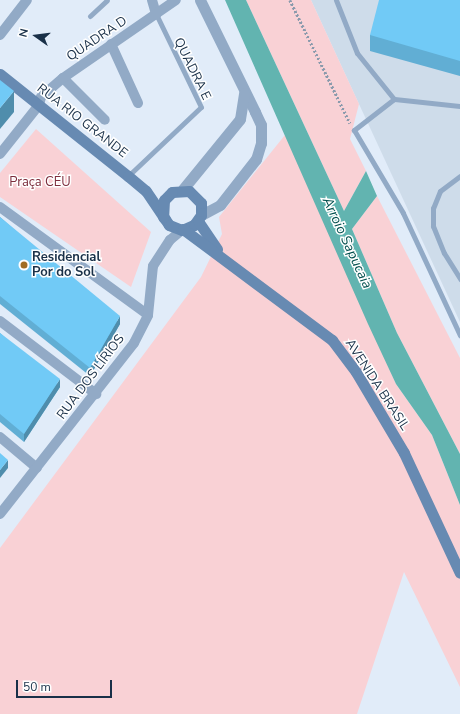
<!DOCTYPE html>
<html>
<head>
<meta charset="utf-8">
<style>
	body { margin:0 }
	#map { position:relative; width:460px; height:714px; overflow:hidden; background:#e1ecf9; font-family:"Nunito Sans",sans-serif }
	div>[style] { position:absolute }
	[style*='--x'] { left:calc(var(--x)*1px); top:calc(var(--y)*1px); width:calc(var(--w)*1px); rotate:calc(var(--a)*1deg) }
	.built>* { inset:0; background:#cedcea }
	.green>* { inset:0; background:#f9d1d5 }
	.water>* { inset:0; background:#62b4b0 }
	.path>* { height:2.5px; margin-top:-1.25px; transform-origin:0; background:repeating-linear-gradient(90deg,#8a9aac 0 2px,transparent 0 4px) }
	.service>* { height:5px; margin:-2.5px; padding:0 2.5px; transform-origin:2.5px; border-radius:2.5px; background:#92aac6 }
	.minor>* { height:10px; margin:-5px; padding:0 5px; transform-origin:5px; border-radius:5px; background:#92aac6 }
	.tertiary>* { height:11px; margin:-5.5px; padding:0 5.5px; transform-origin:5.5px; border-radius:5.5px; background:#92aac6 }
	.secondary>* { height:11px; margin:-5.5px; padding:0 5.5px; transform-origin:5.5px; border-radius:5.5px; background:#678ab2 }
	.wall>* { inset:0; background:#61aed4 }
	.shaded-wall>* { inset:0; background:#4f8dac }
	.building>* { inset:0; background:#71caf6 }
	.dots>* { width:11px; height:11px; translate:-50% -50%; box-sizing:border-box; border:2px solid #fff; border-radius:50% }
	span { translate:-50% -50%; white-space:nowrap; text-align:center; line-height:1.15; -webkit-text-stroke:3px #fff; paint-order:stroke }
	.street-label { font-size:13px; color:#193048 }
	.park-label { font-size:13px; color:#7d2e3d }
	.poi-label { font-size:13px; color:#193048; font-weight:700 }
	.left { translate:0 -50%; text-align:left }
	.water-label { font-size:14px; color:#02504e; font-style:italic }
	.north { position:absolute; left:16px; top:16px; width:40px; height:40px; -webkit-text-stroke:3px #fff; paint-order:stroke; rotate:284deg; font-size:11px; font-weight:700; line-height:16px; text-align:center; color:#193048 }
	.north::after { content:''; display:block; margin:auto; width:14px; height:18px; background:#193048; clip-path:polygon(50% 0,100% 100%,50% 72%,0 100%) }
	.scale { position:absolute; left:16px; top:680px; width:96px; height:18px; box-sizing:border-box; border:2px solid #193048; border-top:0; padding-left:5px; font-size:12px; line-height:14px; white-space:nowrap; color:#193048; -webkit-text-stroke:3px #fff; paint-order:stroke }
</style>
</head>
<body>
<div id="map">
	<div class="built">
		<div style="clip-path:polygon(311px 0,460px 0,460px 322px,359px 104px)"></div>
	</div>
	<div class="green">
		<div style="clip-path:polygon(246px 0,311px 0,359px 104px,350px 139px,366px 171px,344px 211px)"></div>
		<div style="clip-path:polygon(36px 129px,151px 232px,131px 287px,0 197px,0 173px)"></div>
		<div style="clip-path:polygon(285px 135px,396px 384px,432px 435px,460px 505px,460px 687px,404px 572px,357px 714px,0 714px,0 548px,201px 277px,222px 234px,219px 217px)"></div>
		<div style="clip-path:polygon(377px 196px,460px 358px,460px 454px,397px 333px,352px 229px)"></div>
	</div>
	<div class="water">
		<div style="clip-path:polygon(225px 0,246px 0,344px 211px,366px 171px,377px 196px,352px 229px,397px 333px,460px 454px,460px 505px,432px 435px,396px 384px,368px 324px)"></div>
	</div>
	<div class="path">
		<div style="--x:290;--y:0;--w:137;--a:64"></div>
	</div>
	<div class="service">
		<div style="--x:336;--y:0;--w:57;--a:68.4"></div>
		<div style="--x:357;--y:53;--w:59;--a:51.2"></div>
		<div style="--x:90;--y:16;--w:23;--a:-43"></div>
		<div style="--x:460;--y:106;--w:66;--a:-173.9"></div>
		<div style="--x:394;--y:99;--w:51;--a:142.2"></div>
		<div style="--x:354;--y:130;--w:96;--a:59.4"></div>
		<div style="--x:403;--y:213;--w:135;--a:65"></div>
		<div style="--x:128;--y:176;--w:100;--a:-43.4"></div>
		<div style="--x:201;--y:107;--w:103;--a:-115.8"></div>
		<div style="--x:460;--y:176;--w:25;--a:143"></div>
		<div style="--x:440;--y:191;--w:18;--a:112"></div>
		<div style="--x:433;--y:208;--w:18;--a:90"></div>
		<div style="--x:433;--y:226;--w:29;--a:68"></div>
		<div style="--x:444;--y:253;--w:31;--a:58"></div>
	</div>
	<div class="minor">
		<div style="--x:152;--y:0;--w:15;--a:74"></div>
		<div style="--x:0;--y:35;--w:44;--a:-52.4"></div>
		<div style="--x:111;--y:44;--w:65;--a:65.4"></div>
		<div style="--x:63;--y:78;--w:59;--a:45"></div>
		<div style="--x:0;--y:154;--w:63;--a:-51.5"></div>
		<div style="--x:39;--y:105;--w:8;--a:-76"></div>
		<div style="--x:41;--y:97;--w:29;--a:-41"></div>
		<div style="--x:63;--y:78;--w:137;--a:-34.6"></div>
		<div style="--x:0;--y:207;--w:183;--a:36.1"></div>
		<div style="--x:0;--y:321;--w:121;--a:37.2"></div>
		<div style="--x:0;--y:437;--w:48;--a:40"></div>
		<div style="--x:0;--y:514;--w:217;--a:-51.9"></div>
		<div style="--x:134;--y:343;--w:31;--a:-63"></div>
		<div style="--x:148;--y:315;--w:49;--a:-84.2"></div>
		<div style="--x:153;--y:266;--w:31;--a:-57"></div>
		<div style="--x:170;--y:240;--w:16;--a:-40"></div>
	</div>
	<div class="tertiary">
		<div style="--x:200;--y:0;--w:125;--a:63.8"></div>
		<div style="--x:255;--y:112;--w:14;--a:65"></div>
		<div style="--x:261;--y:125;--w:18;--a:90"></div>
		<div style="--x:261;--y:143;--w:17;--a:107"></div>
		<div style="--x:256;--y:159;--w:58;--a:128"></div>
		<div style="--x:220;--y:205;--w:21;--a:152"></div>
		<div style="--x:183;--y:189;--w:90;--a:-50.8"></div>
		<div style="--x:240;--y:119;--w:26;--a:-81"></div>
	</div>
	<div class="secondary">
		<div style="--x:0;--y:74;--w:164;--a:38.6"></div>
		<div style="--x:128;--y:176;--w:23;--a:40"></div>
		<div style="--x:146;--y:191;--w:34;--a:56"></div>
		<div style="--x:165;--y:219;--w:7;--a:56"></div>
		<div style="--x:169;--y:225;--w:14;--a:21"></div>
		<div style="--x:182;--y:230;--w:13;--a:-23"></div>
		<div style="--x:194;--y:225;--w:12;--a:-55"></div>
		<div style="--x:201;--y:215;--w:12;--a:-90"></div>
		<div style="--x:201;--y:203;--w:17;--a:-135"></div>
		<div style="--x:189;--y:191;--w:17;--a:177"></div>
		<div style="--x:172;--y:192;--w:11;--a:135"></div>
		<div style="--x:164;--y:200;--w:17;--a:93"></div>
		<div style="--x:198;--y:221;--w:34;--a:56"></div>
		<div style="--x:183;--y:229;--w:186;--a:36.7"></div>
		<div style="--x:332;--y:340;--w:40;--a:53"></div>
		<div style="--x:356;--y:372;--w:94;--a:59.3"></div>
		<div style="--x:404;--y:453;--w:132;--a:65"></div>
	</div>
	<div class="wall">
		<div style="clip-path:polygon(460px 0,460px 76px,370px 51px,370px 35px)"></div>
		<div style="clip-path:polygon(0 217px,120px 324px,90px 376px,0 304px)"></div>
		<div style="clip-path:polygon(0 333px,60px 387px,24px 442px,0 422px)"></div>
	</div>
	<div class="shaded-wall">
		<div style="clip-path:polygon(14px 91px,14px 112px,0 129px,0 108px)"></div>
		<div style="clip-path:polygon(120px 316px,120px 324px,90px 376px,90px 368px)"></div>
		<div style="clip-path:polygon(60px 379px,60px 387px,24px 442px,24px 434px)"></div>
		<div style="clip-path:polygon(8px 460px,8px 468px,0 478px,0 470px)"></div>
	</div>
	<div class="building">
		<div style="clip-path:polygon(379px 0,460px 0,460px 61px,370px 35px)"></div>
		<div style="clip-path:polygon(0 80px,14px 91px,0 108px)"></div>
		<div style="clip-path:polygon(0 217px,120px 316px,90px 368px,0 296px)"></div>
		<div style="clip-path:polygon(0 333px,60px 379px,24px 434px,0 414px)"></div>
		<div style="clip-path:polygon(0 453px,8px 460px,0 470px)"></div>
	</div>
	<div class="dots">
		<div style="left:24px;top:265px;background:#a16e25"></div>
	</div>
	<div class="street-label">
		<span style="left:97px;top:39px;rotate:-34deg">QUADRA D</span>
		<span style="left:192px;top:69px;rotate:64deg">QUADRA E</span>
		<span style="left:82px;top:121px;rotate:38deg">RUA RIO GRANDE</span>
		<span style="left:91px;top:377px;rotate:-53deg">RUA DOS LÍRIOS</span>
		<span style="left:377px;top:385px;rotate:57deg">AVENIDA BRASIL</span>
	</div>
	<div class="park-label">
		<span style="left:40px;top:182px">Praça CÉU</span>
	</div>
	<div class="poi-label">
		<span class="left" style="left:32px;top:265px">Residencial<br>Por do Sol</span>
	</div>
	<div class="water-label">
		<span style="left:347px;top:243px;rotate:65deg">Arroio Sapucaia</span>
	</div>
	<div class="north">N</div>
	<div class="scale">50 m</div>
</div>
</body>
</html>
